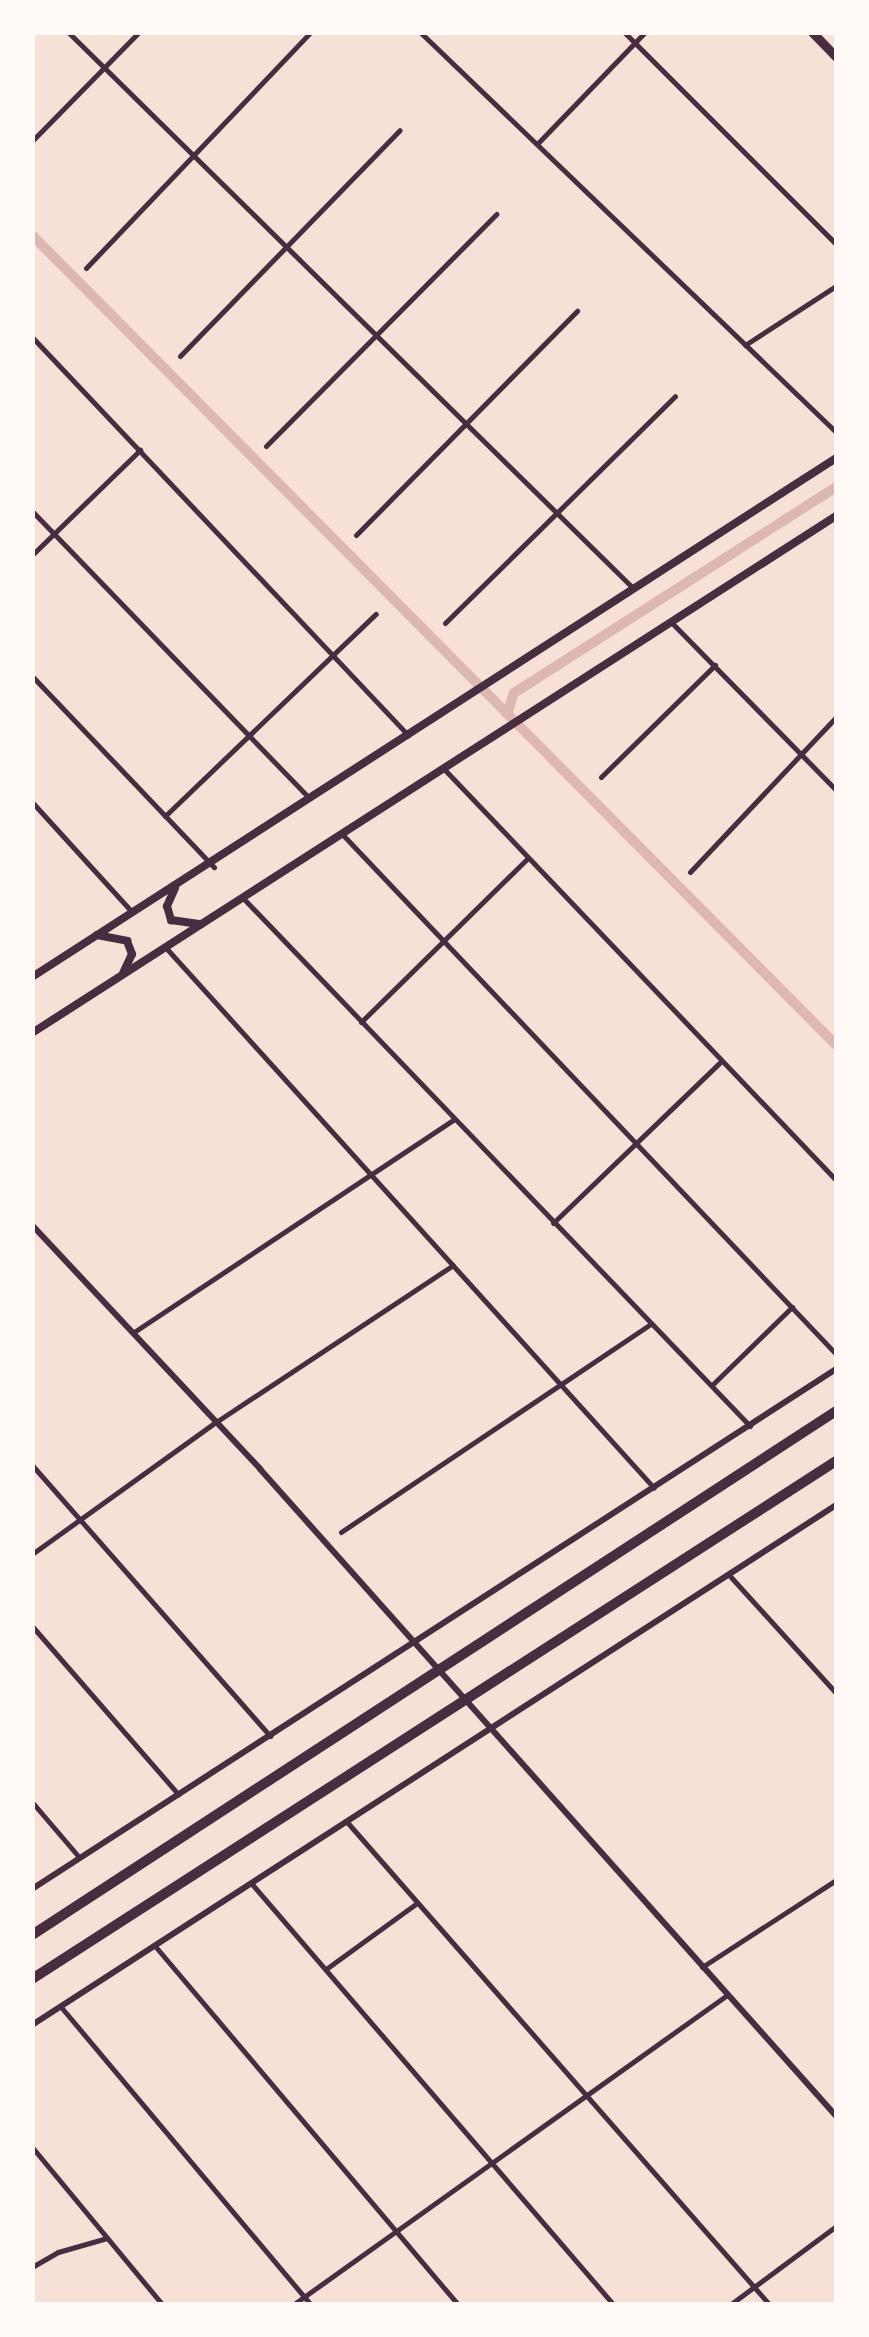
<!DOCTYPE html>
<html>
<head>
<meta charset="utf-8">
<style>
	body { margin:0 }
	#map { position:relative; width:869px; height:2337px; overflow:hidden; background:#f7e1d7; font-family:"Asap Condensed",sans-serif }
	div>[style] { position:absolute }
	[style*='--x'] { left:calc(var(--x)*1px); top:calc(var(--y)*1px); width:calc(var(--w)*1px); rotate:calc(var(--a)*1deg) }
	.canal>* { height:10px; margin:-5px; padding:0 5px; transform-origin:5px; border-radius:5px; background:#dcb8b0 }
	.minor>* { height:5px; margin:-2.5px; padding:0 2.5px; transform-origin:2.5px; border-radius:2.5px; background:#4a2c40 }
	.tertiary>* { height:6px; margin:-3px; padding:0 3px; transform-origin:3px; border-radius:3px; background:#4a2c40 }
	.secondary>* { height:8px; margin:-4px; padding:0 4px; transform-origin:4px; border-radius:4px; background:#4a2c40 }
	.trunk>* { height:9px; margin:-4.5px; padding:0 4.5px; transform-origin:4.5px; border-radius:4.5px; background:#4a2c40 }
	.motorway>* { height:10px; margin:-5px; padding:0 5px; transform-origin:5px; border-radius:5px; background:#4a2c40 }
	span { translate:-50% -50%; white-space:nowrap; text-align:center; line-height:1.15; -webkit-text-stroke:9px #fffaf5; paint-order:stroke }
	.frame { position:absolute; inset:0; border:35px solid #fffaf5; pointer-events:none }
</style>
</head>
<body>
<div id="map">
	<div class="canal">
		<div style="--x:32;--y:235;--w:1141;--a:45.21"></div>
		<div style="--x:507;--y:714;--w:22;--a:-72"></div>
		<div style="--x:514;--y:693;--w:382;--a:-32.6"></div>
	</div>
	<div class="minor">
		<div style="--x:68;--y:32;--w:793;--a:44.54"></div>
		<div style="--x:420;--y:32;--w:577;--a:43.88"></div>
		<div style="--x:624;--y:32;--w:300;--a:45"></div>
		<div style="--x:32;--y:141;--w:153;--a:-45.5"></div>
		<div style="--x:537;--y:144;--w:156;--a:-46"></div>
		<div style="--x:86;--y:268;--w:325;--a:-46.4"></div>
		<div style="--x:32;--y:337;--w:548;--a:46.63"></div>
		<div style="--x:745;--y:345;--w:108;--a:-33"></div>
		<div style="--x:180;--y:356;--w:315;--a:-45.8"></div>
		<div style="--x:266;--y:446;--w:327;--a:-45.2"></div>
		<div style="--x:32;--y:511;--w:397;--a:46"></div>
		<div style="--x:356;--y:535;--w:315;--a:-45.4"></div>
		<div style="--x:32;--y:555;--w:151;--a:-44.2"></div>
		<div style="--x:445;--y:623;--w:323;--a:-44.6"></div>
		<div style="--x:672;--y:623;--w:234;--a:45.5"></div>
		<div style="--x:32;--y:676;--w:264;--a:46.4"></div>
		<div style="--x:444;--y:769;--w:568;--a:46.36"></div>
		<div style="--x:601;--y:777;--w:160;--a:-44.5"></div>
		<div style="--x:32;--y:802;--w:149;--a:47.7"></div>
		<div style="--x:165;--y:816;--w:292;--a:-43.8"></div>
		<div style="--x:343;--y:835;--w:716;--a:46.47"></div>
		<div style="--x:690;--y:872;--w:213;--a:-46.7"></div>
		<div style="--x:243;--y:898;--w:732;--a:46.16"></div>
		<div style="--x:167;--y:949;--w:726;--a:47.9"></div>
		<div style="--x:361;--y:1022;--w:234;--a:-44.5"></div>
		<div style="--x:553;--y:1223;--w:231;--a:-43.9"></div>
		<div style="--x:134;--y:1332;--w:385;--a:-33.6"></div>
		<div style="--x:712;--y:1385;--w:112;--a:-44.3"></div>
		<div style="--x:32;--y:1465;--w:361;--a:48.7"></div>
		<div style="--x:341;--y:1532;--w:373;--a:-33.9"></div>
		<div style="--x:32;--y:1554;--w:226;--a:-35.7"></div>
		<div style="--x:216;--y:1422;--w:284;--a:-33.5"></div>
		<div style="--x:729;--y:1575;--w:159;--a:47.8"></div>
		<div style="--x:32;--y:1626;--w:223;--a:49"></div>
		<div style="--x:32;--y:1802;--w:72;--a:49.5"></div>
		<div style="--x:347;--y:1822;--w:641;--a:48.8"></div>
		<div style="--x:251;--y:1883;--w:555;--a:49.31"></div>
		<div style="--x:155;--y:1946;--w:469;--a:49.8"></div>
		<div style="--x:702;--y:1967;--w:160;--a:-33"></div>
		<div style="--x:326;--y:1969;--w:112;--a:-36"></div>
		<div style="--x:61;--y:2007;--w:388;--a:50"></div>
		<div style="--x:32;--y:2147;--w:204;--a:50.4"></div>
		<div style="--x:32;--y:2267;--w:30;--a:-30"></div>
		<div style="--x:58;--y:2252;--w:51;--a:-15.9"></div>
		<div style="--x:294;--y:2304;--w:532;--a:-35.51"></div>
		<div style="--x:731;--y:2304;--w:131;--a:-36.6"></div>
	</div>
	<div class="tertiary">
		<div style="--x:32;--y:1225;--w:334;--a:46.9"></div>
		<div style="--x:260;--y:1469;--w:866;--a:48.32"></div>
		<div style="--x:32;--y:1889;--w:958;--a:-32.89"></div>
		<div style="--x:32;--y:2025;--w:958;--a:-32.89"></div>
	</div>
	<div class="secondary">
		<div style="--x:175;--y:888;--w:20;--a:114"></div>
		<div style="--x:167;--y:906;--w:15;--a:74"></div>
		<div style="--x:171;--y:920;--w:30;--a:8"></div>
		<div style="--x:97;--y:935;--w:31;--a:11"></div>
		<div style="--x:127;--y:941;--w:14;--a:69"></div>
		<div style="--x:132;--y:954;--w:21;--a:115"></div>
		<div style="--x:32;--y:977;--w:957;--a:-32.84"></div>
		<div style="--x:32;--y:1033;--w:956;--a:-32.74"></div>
	</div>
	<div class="trunk">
		<div style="--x:812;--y:32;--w:35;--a:46"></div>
	</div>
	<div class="motorway">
		<div style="--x:32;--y:1935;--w:960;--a:-33.09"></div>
		<div style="--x:32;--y:1979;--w:956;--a:-32.79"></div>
	</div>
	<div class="frame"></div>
</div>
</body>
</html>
